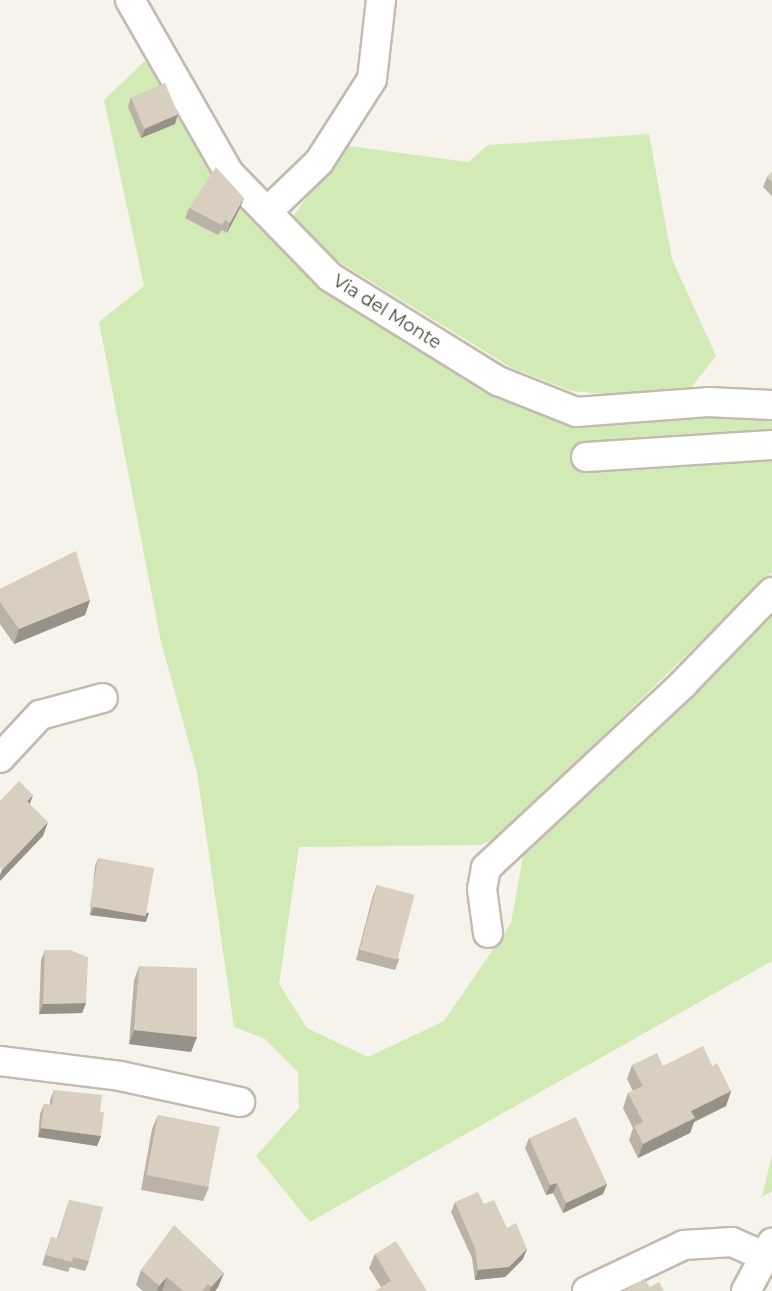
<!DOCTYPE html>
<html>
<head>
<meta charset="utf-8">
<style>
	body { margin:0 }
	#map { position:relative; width:772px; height:1291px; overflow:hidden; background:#f6f3ec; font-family:Montserrat,sans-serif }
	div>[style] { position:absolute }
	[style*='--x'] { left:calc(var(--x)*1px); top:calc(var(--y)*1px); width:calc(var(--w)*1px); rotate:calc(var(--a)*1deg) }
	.green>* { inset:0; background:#d2eab5 }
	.roads { filter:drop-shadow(2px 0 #c2bbae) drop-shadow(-2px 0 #c2bbae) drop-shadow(0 2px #c2bbae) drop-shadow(0 -2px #c2bbae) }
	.minor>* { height:28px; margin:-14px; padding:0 14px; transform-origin:14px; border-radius:14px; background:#fff }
	.wall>* { inset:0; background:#bab2a6 }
	.shaded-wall>* { inset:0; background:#979187 }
	.building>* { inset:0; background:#d8cfc1; transform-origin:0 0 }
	span { translate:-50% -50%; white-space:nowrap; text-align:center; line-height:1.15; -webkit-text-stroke:4.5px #fff; paint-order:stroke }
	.street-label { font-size:18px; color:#4b4439 }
</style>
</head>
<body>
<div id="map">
	<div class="green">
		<div style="clip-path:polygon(145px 61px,259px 216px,496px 395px,772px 417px,772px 572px,499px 837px,480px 845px,299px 847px,279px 984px,307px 1028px,368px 1057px,444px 1021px,511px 923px,524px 851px,772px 605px,772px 961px,310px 1222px,256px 1156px,299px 1108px,298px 1072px,265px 1039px,234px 1027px,197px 772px,161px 642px,99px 322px,144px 286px,104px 100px)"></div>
		<div style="clip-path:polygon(649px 134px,672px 259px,716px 356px,690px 389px,644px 397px,571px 391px,512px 368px,336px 260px,293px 217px,342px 145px,468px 162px,488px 145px)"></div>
		<div style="clip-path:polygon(772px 1155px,772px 1191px,762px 1197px)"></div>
	</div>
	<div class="roads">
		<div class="minor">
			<div style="--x:130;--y:0;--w:199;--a:60.2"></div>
			<div style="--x:229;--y:173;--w:145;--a:45.8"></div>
			<div style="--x:330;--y:277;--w:198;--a:31.8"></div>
			<div style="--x:498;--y:381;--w:84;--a:21.7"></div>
			<div style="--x:576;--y:412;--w:132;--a:-4.3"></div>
			<div style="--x:708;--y:402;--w:64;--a:2.7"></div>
			<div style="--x:267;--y:212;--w:72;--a:-43.9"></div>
			<div style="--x:319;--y:162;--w:98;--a:-57.4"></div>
			<div style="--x:372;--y:79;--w:80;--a:-83.5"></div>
			<div style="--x:586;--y:457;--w:186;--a:-3.7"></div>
			<div style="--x:0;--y:758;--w:59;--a:-47.1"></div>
			<div style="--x:40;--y:715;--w:65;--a:-15.1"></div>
			<div style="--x:488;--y:933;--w:44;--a:-97.8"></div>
			<div style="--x:482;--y:889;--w:21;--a:-79"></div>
			<div style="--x:486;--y:868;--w:270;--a:-43"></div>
			<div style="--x:683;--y:684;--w:128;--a:-45.9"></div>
			<div style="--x:0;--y:1061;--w:121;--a:7.1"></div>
			<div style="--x:120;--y:1076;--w:123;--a:12.2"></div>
			<div style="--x:587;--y:1291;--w:107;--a:-25.4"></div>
			<div style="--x:684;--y:1245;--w:48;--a:-3.6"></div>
			<div style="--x:732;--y:1242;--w:36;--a:24"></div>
			<div style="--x:746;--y:1291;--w:55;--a:-61.6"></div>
		</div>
	</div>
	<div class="wall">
		<div style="clip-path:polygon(131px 97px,175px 124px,141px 138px,128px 107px)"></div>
		<div style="clip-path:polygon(772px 172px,772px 196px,763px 187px,767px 177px)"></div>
		<div style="clip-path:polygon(244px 198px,240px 208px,227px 233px,222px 230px,218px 235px,185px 218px,189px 208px)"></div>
		<div style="clip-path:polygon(0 589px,90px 600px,85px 615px,14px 644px,0 624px)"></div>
		<div style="clip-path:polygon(98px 858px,146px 922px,90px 915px,95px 866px)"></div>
		<div style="clip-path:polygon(377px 885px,399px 960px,395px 970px,356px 960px,373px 895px)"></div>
		<div style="clip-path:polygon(45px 950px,86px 1003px,82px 1013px,39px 1014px,41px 960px)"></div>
		<div style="clip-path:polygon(139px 966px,197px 1037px,191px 1052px,129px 1044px,134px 981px)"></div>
		<div style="clip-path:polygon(632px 1065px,663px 1066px,712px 1066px,731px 1091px,726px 1106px,694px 1122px,690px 1133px,638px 1158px,629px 1140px,633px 1128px,623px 1108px,628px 1093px,633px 1091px,627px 1079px)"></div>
		<div style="clip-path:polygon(54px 1090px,100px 1112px,101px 1136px,97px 1146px,38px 1137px,40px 1114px,44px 1104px,50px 1105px,50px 1100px)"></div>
		<div style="clip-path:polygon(158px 1115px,209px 1187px,203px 1201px,141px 1190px,152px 1129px)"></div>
		<div style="clip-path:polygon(529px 1138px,607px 1184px,603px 1194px,563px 1213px,553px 1193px,546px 1195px,525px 1148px)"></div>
		<div style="clip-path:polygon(69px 1200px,89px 1261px,85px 1271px,70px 1267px,68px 1272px,42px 1265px,51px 1237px,57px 1239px)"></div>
		<div style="clip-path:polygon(455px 1202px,507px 1228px,523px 1259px,505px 1277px,475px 1280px,472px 1258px,451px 1212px)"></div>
		<div style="clip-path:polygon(375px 1254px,427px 1291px,381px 1287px,369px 1268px)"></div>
		<div style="clip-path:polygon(141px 1270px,224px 1273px,218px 1287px,215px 1291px,143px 1291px,136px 1285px)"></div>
	</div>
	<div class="shaded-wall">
		<div style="clip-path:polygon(178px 114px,175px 124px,141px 138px,145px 129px)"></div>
		<div style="clip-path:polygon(244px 198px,240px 208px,227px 233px,230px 223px)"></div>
		<div style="clip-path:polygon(90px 600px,85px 615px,14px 644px,19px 629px)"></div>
		<div style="clip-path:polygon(33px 795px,28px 809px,27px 801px)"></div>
		<div style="clip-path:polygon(48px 822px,43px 836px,0 881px,0 875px,2px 870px)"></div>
		<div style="clip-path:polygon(94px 907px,149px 913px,146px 922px,90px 915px)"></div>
		<div style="clip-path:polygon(86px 1003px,82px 1013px,39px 1014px,43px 1004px)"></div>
		<div style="clip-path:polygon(134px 1030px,197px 1037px,191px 1052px,129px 1044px)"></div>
		<div style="clip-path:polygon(731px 1091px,726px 1106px,694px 1122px,690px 1133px,638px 1158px,643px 1144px,691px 1111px)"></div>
		<div style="clip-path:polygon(41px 1128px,101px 1136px,97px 1146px,38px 1137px)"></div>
		<div style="clip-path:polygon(557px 1183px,553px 1193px,546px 1195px,550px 1185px)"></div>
		<div style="clip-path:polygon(607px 1184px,603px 1194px,563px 1213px,566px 1203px)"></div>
		<div style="clip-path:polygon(527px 1249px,523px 1259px,505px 1277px,475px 1280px,478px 1270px)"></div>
		<div style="clip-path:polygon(224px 1273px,218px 1287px,215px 1291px,210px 1291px,211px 1287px)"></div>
		<div style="clip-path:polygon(167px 1277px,162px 1291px,157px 1291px,159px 1286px)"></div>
	</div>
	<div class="building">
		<div style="left:165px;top:83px;width:34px;height:37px;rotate:67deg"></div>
		<div style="clip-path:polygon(216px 167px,244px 198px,230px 223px,225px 220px,222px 225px,189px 208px)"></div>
		<div style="clip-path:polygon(772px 172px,772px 183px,767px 177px)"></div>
		<div style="clip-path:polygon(76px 551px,90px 600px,19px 629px,0 602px,0 589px)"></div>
		<div style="clip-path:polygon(19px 781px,33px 795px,27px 801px,48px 822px,2px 870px,0 867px,0 801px)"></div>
		<div style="left:98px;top:858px;width:57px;height:49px;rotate:10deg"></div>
		<div style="left:377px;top:885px;width:39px;height:67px;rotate:15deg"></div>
		<div style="clip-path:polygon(45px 950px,70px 950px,88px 957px,86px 1003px,43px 1004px)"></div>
		<div style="clip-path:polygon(139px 966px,197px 968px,197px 1037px,134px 1030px)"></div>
		<div style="clip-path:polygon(703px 1046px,712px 1066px,717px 1063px,731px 1091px,691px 1111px,695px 1118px,643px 1144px,634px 1126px,643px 1122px,628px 1093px,643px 1086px,632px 1065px,657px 1053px,663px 1066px)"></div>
		<div style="clip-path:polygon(54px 1090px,102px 1095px,100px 1112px,104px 1112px,101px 1136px,41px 1128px,44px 1104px,52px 1105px)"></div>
		<div style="left:158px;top:1115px;width:63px;height:61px;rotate:11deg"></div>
		<div style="clip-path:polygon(576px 1117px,607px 1184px,566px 1203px,557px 1183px,550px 1185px,529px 1138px)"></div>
		<div style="clip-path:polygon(478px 1192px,484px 1204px,494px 1200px,507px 1228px,516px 1223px,527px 1249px,509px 1267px,478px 1270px,475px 1248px,455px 1202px)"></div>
		<div style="clip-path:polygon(69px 1200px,103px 1207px,89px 1261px,73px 1257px,72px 1262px,46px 1255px,51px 1237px,58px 1239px)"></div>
		<div style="clip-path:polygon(174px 1225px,224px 1273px,211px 1287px,208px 1284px,202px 1291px,183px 1291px,167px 1277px,159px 1286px,141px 1270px)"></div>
		<div style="clip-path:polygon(396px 1241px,427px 1291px,375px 1291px,391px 1281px,375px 1254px)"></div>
		<div style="clip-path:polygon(644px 1279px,650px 1287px,659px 1282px,664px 1291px,624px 1291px)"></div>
	</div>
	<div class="street-label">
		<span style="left:387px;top:312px;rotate:32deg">Via del Monte</span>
	</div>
</div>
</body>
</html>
